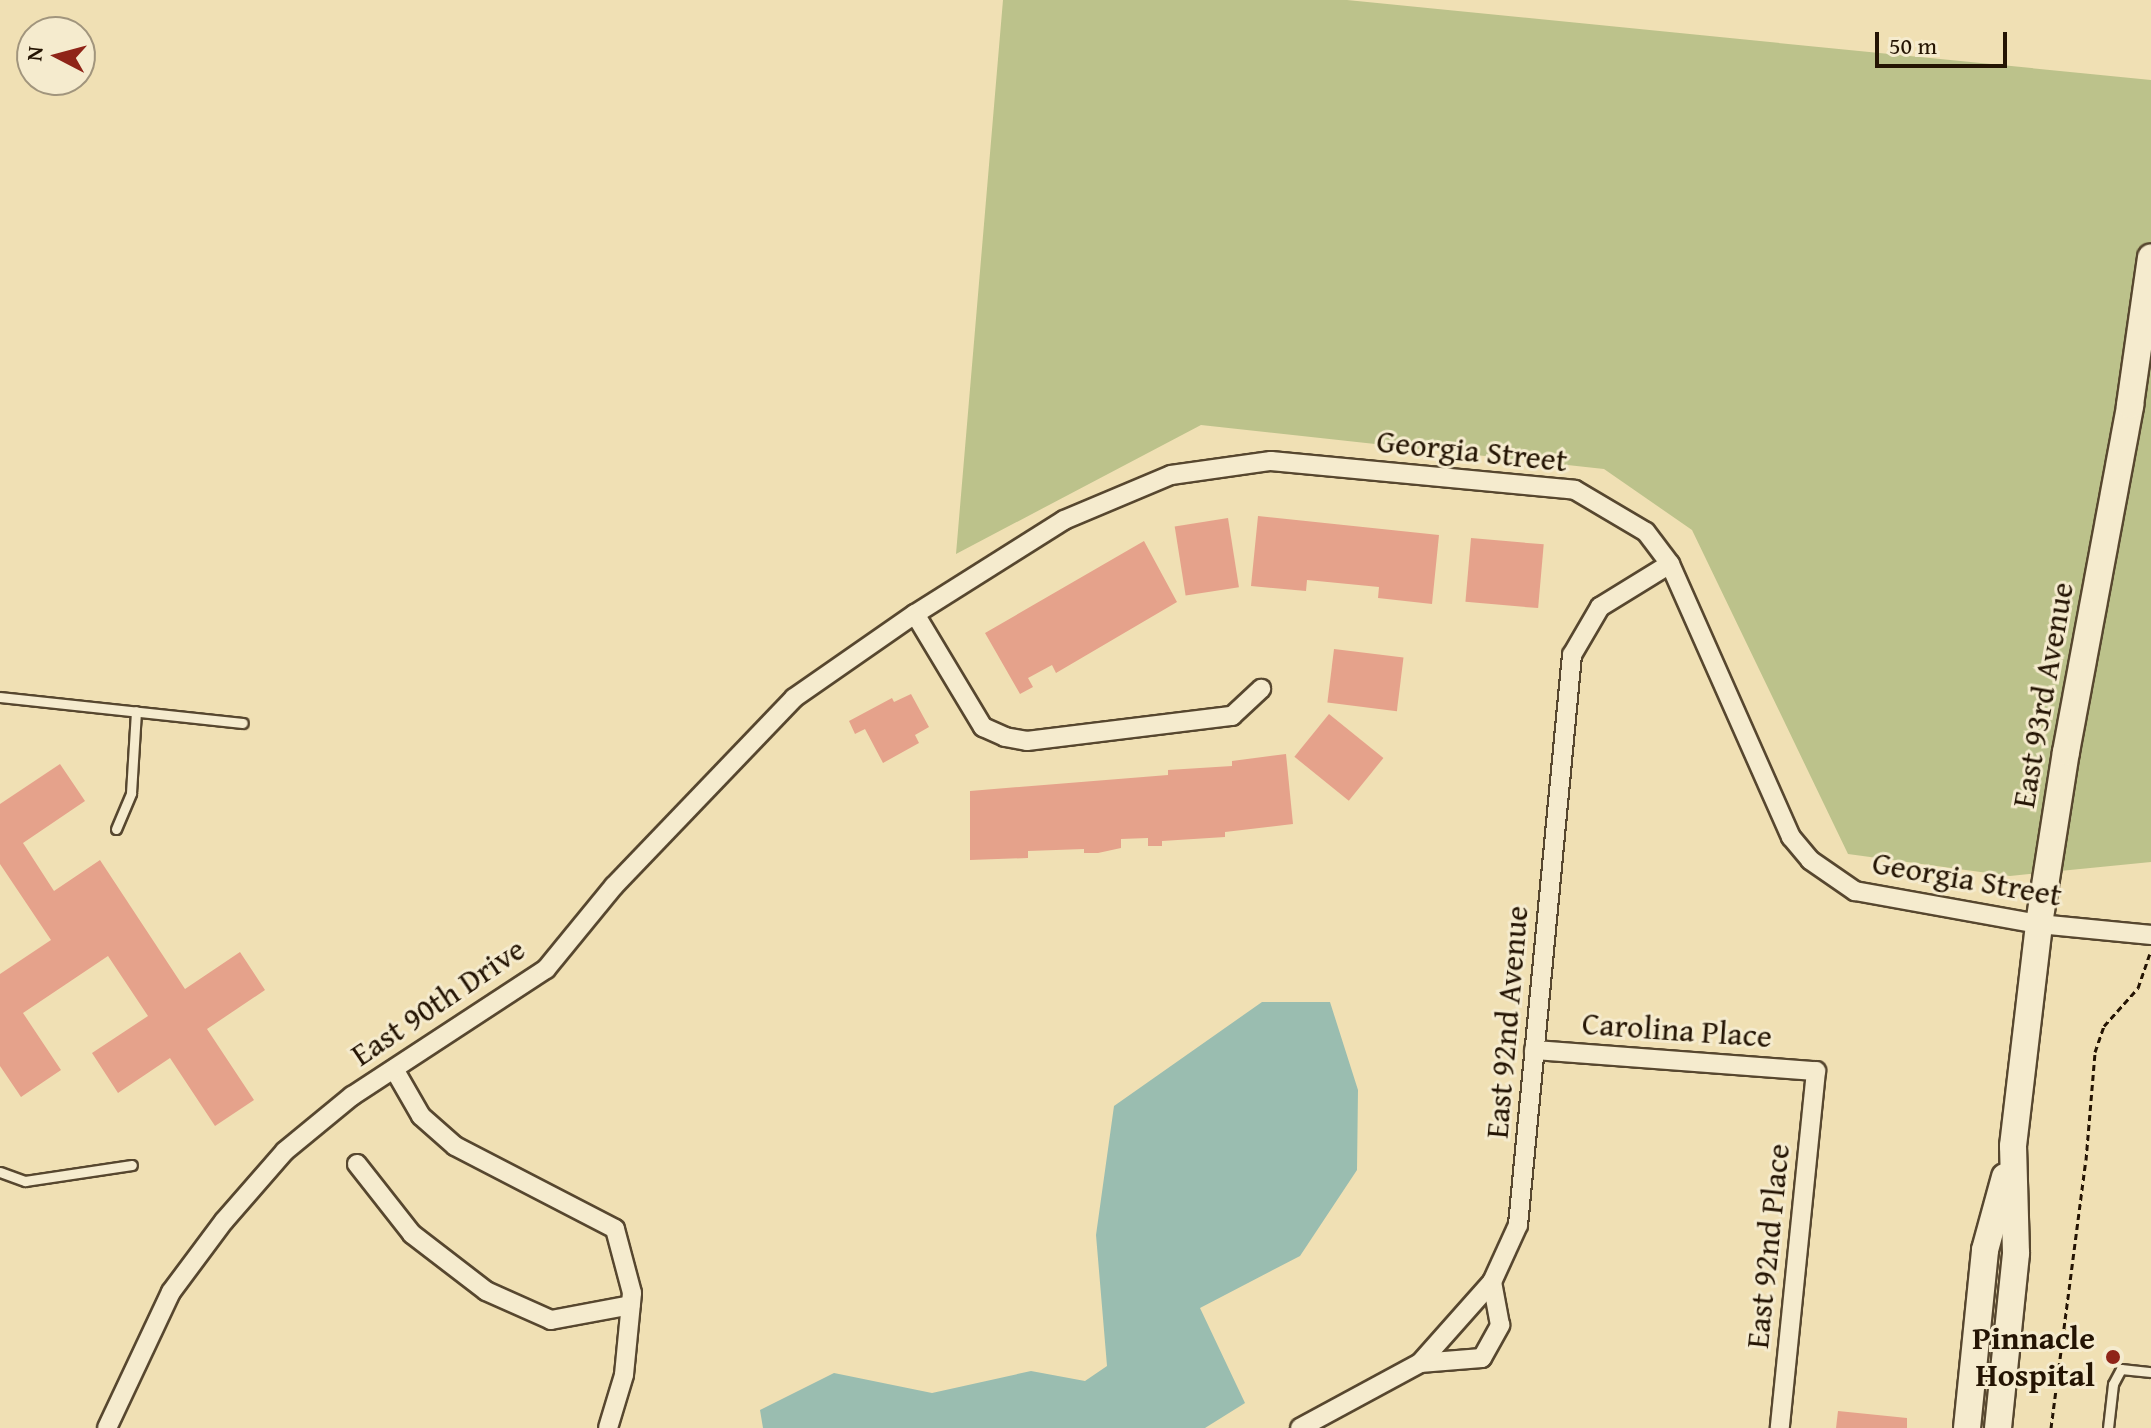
<!DOCTYPE html>
<html>
<head>
<meta charset="utf-8">
<style>
	body { margin:0 }
	#map { position:relative; width:2151px; height:1428px; overflow:hidden; background:#f0e0b4; font-family:"Gentium Book Plus",serif }
	div>[style] { position:absolute }
	[style*='--x'] { left:calc(var(--x)*1px); top:calc(var(--y)*1px); width:calc(var(--w)*1px); rotate:calc(var(--a)*1deg) }
	.green>* { inset:0; background:#bcc28b }
	.water>* { inset:0; background:#9abdb0 }
	.building>* { inset:0; background:#e5a28b; transform-origin:0 0 }
	.path>* { height:3px; margin-top:-1.5px; transform-origin:0; background:repeating-linear-gradient(90deg,#241403 0 6px,transparent 0 10px) }
	.roads { filter:drop-shadow(2px 0 #57472f) drop-shadow(-2px 0 #57472f) drop-shadow(0 2px #57472f) drop-shadow(0 -2px #57472f) }
	.lane>* { height:9px; margin:-4.5px; padding:0 4.5px; transform-origin:4.5px; border-radius:4.5px; background:#f5ebce }
	.street>* { height:18px; margin:-9px; padding:0 9px; transform-origin:9px; border-radius:9px; background:#f5ebce }
	.secondary>* { height:26px; margin:-13px; padding:0 13px; transform-origin:13px; border-radius:13px; background:#f5ebce }
	.dots>* { width:22px; height:22px; translate:-50% -50%; box-sizing:border-box; border:4px solid #f5ebce; border-radius:50% }
	span { translate:-50% -50%; white-space:nowrap; text-align:center; line-height:1.15; -webkit-text-stroke:6px #f5ebce; paint-order:stroke }
	.street-label { font-size:32px; color:#241403 }
	.poi-label { font-size:32px; color:#241403; font-weight:700 }
	.right { translate:-100% -50%; text-align:right }
	.north { position:absolute; left:16px; top:16px; width:80px; height:80px; box-sizing:border-box; background:#f5ebce; border:2px solid #a1957d; border-radius:50%; rotate:276deg; font-size:22px; font-weight:700; line-height:32px; text-align:center; color:#241403 }
	.north::after { content:''; display:block; margin:auto; width:28px; height:36px; background:#8f2418; clip-path:polygon(50% 0,100% 100%,50% 72%,0 100%) }
	.scale { position:absolute; left:1875px; top:32px; width:132px; height:36px; box-sizing:border-box; border:4px solid #241403; border-top:0; padding-left:10px; font-size:24px; line-height:28px; white-space:nowrap; color:#241403; -webkit-text-stroke:6px #f5ebce; paint-order:stroke }
</style>
</head>
<body>
<div id="map">
	<div class="green">
		<div style="clip-path:polygon(1003px 0,1347px 0,2151px 80px,2151px 862px,2010px 876px,1848px 854px,1692px 530px,1604px 469px,1201px 425px,956px 554px)"></div>
	</div>
	<div class="water">
		<div style="clip-path:polygon(1262px 1002px,1330px 1002px,1358px 1090px,1357px 1170px,1300px 1256px,1200px 1308px,1245px 1403px,1205px 1428px,763px 1428px,760px 1410px,834px 1373px,932px 1393px,1031px 1371px,1085px 1381px,1107px 1366px,1096px 1235px,1114px 1106px)"></div>
	</div>
	<div class="building">
		<div style="clip-path:polygon(1258px 516px,1439px 535px,1432px 604px,1378px 598px,1379px 587px,1307px 580px,1306px 591px,1251px 586px)"></div>
		<div style="left:1228px;top:518px;width:70px;height:54px;rotate:81deg"></div>
		<div style="left:1471px;top:538px;width:73px;height:64px;rotate:5deg"></div>
		<div style="clip-path:polygon(1144px 541px,1177px 602px,1056px 673px,1052px 665px,1028px 678px,1033px 687px,1020px 694px,985px 633px)"></div>
		<div style="left:1334px;top:649px;width:70px;height:54px;rotate:7deg"></div>
		<div style="clip-path:polygon(911px 694px,929px 727px,915px 735px,919px 743px,883px 763px,865px 729px,855px 734px,849px 721px,892px 698px,894px 702px)"></div>
		<div style="left:1329px;top:714px;width:70px;height:55px;rotate:39deg"></div>
		<div style="clip-path:polygon(1286px 754px,1293px 824px,1225px 832px,1225px 837px,1162px 841px,1162px 846px,1148px 846px,1148px 838px,1121px 839px,1121px 848px,1098px 853px,1084px 853px,1084px 849px,1028px 851px,1028px 858px,970px 860px,970px 791px,1168px 775px,1168px 770px,1232px 766px,1232px 761px)"></div>
		<div style="clip-path:polygon(60px 764px,85px 801px,23px 843px,54px 891px,100px 860px,185px 989px,240px 952px,265px 990px,207px 1029px,254px 1100px,215px 1126px,170px 1058px,118px 1093px,92px 1053px,148px 1016px,108px 956px,23px 1013px,61px 1070px,21px 1097px,0 1066px,0 974px,51px 940px,0 864px,0 804px)"></div>
		<div style="clip-path:polygon(1838px 1411px,1907px 1418px,1907px 1428px,1836px 1428px)"></div>
	</div>
	<div class="path">
		<div style="--x:2051;--y:1428;--w:270;--a:-82.6"></div>
		<div style="--x:2086;--y:1160;--w:108;--a:-85.2"></div>
		<div style="--x:2095;--y:1052;--w:28;--a:-71"></div>
		<div style="--x:2104;--y:1026;--w:51;--a:-48.2"></div>
		<div style="--x:2138;--y:988;--w:36;--a:-71"></div>
	</div>
	<div class="roads">
		<div class="lane">
			<div style="--x:0;--y:697;--w:244;--a:6.1"></div>
			<div style="--x:116;--y:829;--w:39;--a:-67"></div>
			<div style="--x:131;--y:793;--w:82;--a:-86.5"></div>
			<div style="--x:0;--y:1172;--w:27;--a:20"></div>
			<div style="--x:25;--y:1181;--w:108;--a:-8.5"></div>
			<div style="--x:2108;--y:1428;--w:44;--a:-83.5"></div>
			<div style="--x:2113;--y:1384;--w:17;--a:-62"></div>
			<div style="--x:2121;--y:1369;--w:30;--a:6"></div>
		</div>
		<div class="street">
			<div style="--x:915;--y:614;--w:132;--a:59"></div>
			<div style="--x:983;--y:727;--w:24;--a:24"></div>
			<div style="--x:1005;--y:737;--w:22;--a:10"></div>
			<div style="--x:1027;--y:741;--w:207;--a:-7"></div>
			<div style="--x:1232;--y:716;--w:40;--a:-43"></div>
			<div style="--x:1534;--y:1050;--w:283;--a:4.3"></div>
			<div style="--x:1816;--y:1071;--w:359;--a:95.8"></div>
			<div style="--x:394;--y:1069;--w:54;--a:60.1"></div>
			<div style="--x:421;--y:1116;--w:45;--a:41.4"></div>
			<div style="--x:455;--y:1146;--w:180;--a:27.4"></div>
			<div style="--x:615;--y:1229;--w:66;--a:75.1"></div>
			<div style="--x:632;--y:1293;--w:82;--a:95.6"></div>
			<div style="--x:624;--y:1375;--w:55;--a:106.8"></div>
			<div style="--x:357;--y:1164;--w:89;--a:51.8"></div>
			<div style="--x:412;--y:1234;--w:93;--a:37.6"></div>
			<div style="--x:486;--y:1291;--w:71;--a:24"></div>
			<div style="--x:551;--y:1320;--w:81;--a:-10.6"></div>
			<div style="--x:1420;--y:1363;--w:62;--a:-4.6"></div>
			<div style="--x:1482;--y:1358;--w:38;--a:-61"></div>
			<div style="--x:1500;--y:1325;--w:44;--a:-100.5"></div>
			<div style="--x:107;--y:1428;--w:150;--a:-64.8"></div>
			<div style="--x:171;--y:1292;--w:89;--a:-53.3"></div>
			<div style="--x:224;--y:1221;--w:93;--a:-48.9"></div>
			<div style="--x:285;--y:1151;--w:87;--a:-39.4"></div>
			<div style="--x:352;--y:1096;--w:232;--a:-33.2"></div>
			<div style="--x:546;--y:969;--w:107;--a:-50.7"></div>
			<div style="--x:614;--y:886;--w:260;--a:-46.2"></div>
			<div style="--x:794;--y:698;--w:147;--a:-34.8"></div>
			<div style="--x:915;--y:614;--w:176;--a:-32.2"></div>
			<div style="--x:1064;--y:520;--w:116;--a:-22.8"></div>
			<div style="--x:1171;--y:475;--w:101;--a:-8"></div>
			<div style="--x:1271;--y:461;--w:305;--a:5.4"></div>
			<div style="--x:1575;--y:490;--w:82;--a:30.6"></div>
			<div style="--x:1646;--y:532;--w:40;--a:53"></div>
			<div style="--x:1670;--y:564;--w:299;--a:66.1"></div>
			<div style="--x:1791;--y:837;--w:30;--a:50"></div>
			<div style="--x:1810;--y:860;--w:55;--a:34.6"></div>
			<div style="--x:1855;--y:891;--w:187;--a:10.2"></div>
			<div style="--x:2039;--y:924;--w:113;--a:5.6"></div>
			<div style="--x:1300;--y:1428;--w:136;--a:-28.4"></div>
			<div style="--x:1420;--y:1363;--w:108;--a:-48.4"></div>
			<div style="--x:1492;--y:1282;--w:63;--a:-65.5"></div>
			<div style="--x:1518;--y:1225;--w:573;--a:-84.59"></div>
			<div style="--x:1572;--y:655;--w:56;--a:-59.7"></div>
			<div style="--x:1600;--y:607;--w:82;--a:-31.6"></div>
		</div>
		<div class="secondary">
			<div style="--x:1967;--y:1428;--w:179;--a:-84.2"></div>
			<div style="--x:1985;--y:1250;--w:76;--a:-74.7"></div>
			<div style="--x:1998;--y:1428;--w:176;--a:-84.1"></div>
			<div style="--x:2016;--y:1253;--w:107;--a:-91.6"></div>
			<div style="--x:2013;--y:1146;--w:224;--a:-83.3"></div>
			<div style="--x:2039;--y:924;--w:174;--a:-81.1"></div>
			<div style="--x:2066;--y:752;--w:353;--a:-79.5"></div>
			<div style="--x:2130;--y:405;--w:149;--a:-81.9"></div>
		</div>
	</div>
	<div class="dots">
		<div style="left:2113px;top:1357px;background:#8f2418"></div>
	</div>
	<div class="street-label">
		<span style="left:1472px;top:451px;rotate:6deg">Georgia Street</span>
		<span style="left:2043px;top:695px;rotate:-80deg">East 93rd Avenue</span>
		<span style="left:1967px;top:879px;rotate:10deg">Georgia Street</span>
		<span style="left:438px;top:1002px;rotate:-34deg">East 90th Drive</span>
		<span style="left:1507px;top:1022px;rotate:-85deg">East 92nd Avenue</span>
		<span style="left:1677px;top:1030px;rotate:4deg">Carolina Place</span>
		<span style="left:1768px;top:1246px;rotate:-84deg">East 92nd Place</span>
	</div>
	<div class="poi-label">
		<span class="right" style="left:2095px;top:1357px">Pinnacle<br>Hospital</span>
	</div>
	<div class="north">N</div>
	<div class="scale">50 m</div>
</div>
</body>
</html>
